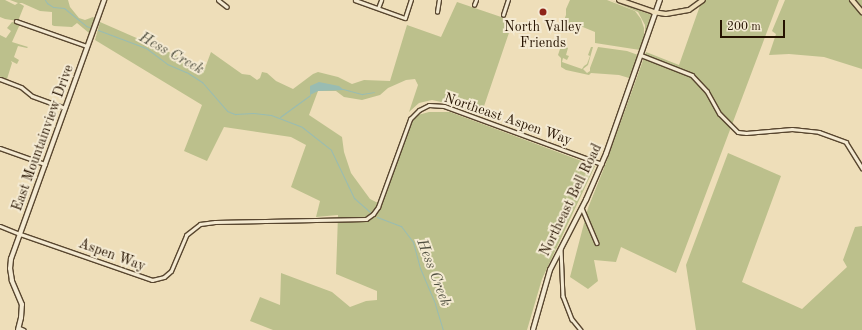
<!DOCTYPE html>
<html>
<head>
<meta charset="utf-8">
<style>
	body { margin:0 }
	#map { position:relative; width:862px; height:330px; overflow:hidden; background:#eedeb9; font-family:"Old Standard TT",serif }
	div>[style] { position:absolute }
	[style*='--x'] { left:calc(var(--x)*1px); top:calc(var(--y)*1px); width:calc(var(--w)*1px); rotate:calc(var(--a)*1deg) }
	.green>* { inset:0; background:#bcc08c }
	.water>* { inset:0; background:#99bcb2 }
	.stream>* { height:1px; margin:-0.5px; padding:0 0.5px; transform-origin:0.5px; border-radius:0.5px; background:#99bcb2 }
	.roads { filter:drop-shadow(1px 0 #58462f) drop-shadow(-1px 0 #58462f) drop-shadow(0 1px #58462f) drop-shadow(0 -1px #58462f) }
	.minor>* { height:2.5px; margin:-1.25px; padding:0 1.25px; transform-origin:1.25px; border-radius:1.25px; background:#f4ead2 }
	.tertiary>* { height:3px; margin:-1.5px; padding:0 1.5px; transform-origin:1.5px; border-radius:1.5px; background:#f4ead2 }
	.secondary>* { height:3.5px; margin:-1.75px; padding:0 1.75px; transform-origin:1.75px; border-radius:1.75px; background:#f4ead2 }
	.primary>* { height:4px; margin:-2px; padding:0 2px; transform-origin:2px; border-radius:2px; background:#eedeb9 }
	.dots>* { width:11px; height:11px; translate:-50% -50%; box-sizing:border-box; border:2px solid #f4ead2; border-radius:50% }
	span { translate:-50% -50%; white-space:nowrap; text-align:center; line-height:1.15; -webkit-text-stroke:4px #f4ead2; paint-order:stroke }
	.poi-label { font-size:14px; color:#261301 }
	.street-label { font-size:14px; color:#261301 }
	.water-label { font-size:15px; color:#4e4e3f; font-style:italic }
	.scale { position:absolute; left:720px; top:20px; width:65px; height:18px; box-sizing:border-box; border:2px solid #261301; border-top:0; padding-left:5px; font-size:12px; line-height:14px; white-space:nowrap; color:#261301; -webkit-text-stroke:3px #f4ead2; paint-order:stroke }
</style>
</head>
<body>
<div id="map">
	<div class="green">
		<div style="clip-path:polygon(0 0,5px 0,15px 5px,18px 3px,10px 0,68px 0,70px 7px,79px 18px,85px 20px,93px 17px,96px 20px,91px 32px,89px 33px,77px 23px,72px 27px,54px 26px,52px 25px,52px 12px,40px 11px,22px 3px,19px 3px,24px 6px,18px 21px,5px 19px,0 17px)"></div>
		<div style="clip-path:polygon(570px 0,607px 0,635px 11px,641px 19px,644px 28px,644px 38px,640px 50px,595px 43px,595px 32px,573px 23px,566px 25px,564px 30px,561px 28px,566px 15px,566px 9px)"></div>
		<div style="clip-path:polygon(610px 0,652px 15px,653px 18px,645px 37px,645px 25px,638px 12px)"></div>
		<div style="clip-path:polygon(702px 0,779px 0,676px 273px,621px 247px,616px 262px,594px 260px,598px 281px,588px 289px,570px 277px,588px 208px,606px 163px,646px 52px,679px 65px)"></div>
		<div style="clip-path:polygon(785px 0,862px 0,862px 69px,824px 57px,789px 54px,769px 55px,776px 34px,772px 31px)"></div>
		<div style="clip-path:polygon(457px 2px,513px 21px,481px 115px,446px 103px,432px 100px,419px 103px,409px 112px,418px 85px,415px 79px,406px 80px,388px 88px,380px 95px,362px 100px,344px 97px,336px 91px,318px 91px,309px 115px,342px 137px,344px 152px,351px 173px,370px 199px,382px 205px,412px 121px,418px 115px,429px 112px,450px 112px,595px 166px,542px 279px,527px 330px,273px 330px,250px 321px,260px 297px,280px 305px,281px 273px,332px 292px,350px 307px,366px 301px,377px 300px,377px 291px,336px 274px,338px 215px,316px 217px,320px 201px,291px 187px,306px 145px,291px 137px,224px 127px,207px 161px,184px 151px,202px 105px,95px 40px,100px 22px,205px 68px,211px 52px,242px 74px,250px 75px,257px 80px,260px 78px,262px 72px,267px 73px,276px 81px,293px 89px,313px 74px,318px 72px,338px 77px,352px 84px,364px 80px,390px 81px,407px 25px,441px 37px)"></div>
		<div style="clip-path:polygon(12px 22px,20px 24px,12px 42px,28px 47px,27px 48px,18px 46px,14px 57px,19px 60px,17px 64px,11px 61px,12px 63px,7px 79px,0 77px,0 35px,6px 38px,11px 31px,7px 28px)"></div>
		<div style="clip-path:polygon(562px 43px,567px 44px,566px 47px,568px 48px,566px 55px,569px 56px,567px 60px,563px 58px,562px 62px,582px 69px,584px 66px,587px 64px,590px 56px,588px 55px,591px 47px,593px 47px,588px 65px,583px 69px,587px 73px,590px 71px,590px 68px,598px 47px,627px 51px,638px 55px,629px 78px,619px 75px,591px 73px,589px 75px,566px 70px,561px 67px,561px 58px,558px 55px)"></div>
		<div style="clip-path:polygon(728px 153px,781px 176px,742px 282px,802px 309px,847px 267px,843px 260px,855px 227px,862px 226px,862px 330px,696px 330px,686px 265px)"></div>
	</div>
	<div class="water">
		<div style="clip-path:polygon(319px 82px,339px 86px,344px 90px,318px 91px,310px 95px,310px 86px)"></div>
	</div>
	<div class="stream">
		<div style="--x:45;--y:0;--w:4;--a:56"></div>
		<div style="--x:47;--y:3;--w:7;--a:34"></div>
		<div style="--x:53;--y:7;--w:11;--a:5"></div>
		<div style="--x:64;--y:8;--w:28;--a:39"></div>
		<div style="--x:86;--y:26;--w:6;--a:18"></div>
		<div style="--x:98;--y:30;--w:51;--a:20.6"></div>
		<div style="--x:146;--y:48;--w:26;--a:37"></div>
		<div style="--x:167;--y:64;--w:23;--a:23"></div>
		<div style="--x:188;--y:73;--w:17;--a:33"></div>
		<div style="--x:202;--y:82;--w:38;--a:49"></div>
		<div style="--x:227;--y:111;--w:9;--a:21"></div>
		<div style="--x:235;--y:114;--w:18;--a:-3"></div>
		<div style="--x:253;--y:113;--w:18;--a:6"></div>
		<div style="--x:271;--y:115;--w:33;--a:21"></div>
		<div style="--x:302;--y:127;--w:37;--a:38"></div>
		<div style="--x:331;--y:150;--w:53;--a:64.4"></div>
		<div style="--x:354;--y:198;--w:21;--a:41"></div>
		<div style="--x:343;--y:89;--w:20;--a:15"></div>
		<div style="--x:362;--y:94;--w:12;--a:-9"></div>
		<div style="--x:280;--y:117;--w:37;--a:-36"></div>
		<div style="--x:377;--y:217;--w:26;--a:21"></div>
		<div style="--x:401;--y:226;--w:20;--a:53"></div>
		<div style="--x:413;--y:242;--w:27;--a:75"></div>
		<div style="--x:420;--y:268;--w:39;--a:67"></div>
		<div style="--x:435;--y:304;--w:27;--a:73"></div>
	</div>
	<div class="roads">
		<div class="minor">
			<div style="--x:355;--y:0;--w:53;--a:19.8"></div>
			<div style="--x:405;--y:18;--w:19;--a:-72"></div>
			<div style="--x:474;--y:5;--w:5;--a:-68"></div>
			<div style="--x:437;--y:12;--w:12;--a:-81"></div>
			<div style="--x:503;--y:15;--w:16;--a:-72"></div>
			<div style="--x:16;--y:21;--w:75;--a:19.4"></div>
			<div style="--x:641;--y:55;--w:55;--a:21.4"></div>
			<div style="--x:692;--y:75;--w:22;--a:47"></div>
			<div style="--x:707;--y:91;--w:26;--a:61"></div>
			<div style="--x:720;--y:114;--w:25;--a:45"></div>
			<div style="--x:738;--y:132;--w:8;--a:7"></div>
			<div style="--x:746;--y:133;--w:46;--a:-5"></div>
			<div style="--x:792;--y:129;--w:27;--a:6"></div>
			<div style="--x:819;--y:132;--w:29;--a:20"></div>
			<div style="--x:846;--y:142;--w:31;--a:58"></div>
			<div style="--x:0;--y:148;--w:48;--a:19.6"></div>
			<div style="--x:582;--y:208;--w:38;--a:67"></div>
			<div style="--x:0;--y:226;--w:22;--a:22"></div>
			<div style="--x:561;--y:249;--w:47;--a:87.6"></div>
			<div style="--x:563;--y:296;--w:25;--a:69"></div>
			<div style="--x:572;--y:319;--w:14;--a:51"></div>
		</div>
		<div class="tertiary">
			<div style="--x:218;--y:0;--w:11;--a:38"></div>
			<div style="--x:378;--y:8;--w:9;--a:-69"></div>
			<div style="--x:0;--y:79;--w:22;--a:21"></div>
			<div style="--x:21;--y:87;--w:14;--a:39"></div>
			<div style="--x:32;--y:96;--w:35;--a:20"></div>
			<div style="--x:20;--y:234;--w:140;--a:19.2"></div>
			<div style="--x:152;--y:280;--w:12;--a:-14"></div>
			<div style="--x:164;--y:277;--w:9;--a:-41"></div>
			<div style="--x:171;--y:271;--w:39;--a:-67"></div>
			<div style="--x:186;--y:235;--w:18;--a:-38"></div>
			<div style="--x:200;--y:224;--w:15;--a:-8"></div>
			<div style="--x:215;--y:222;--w:151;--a:-1.1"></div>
			<div style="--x:366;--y:219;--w:9;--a:-36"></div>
			<div style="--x:373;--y:214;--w:9;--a:-54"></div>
			<div style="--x:378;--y:207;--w:94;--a:-70"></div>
			<div style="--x:410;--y:119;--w:13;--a:-45"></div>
			<div style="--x:419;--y:110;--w:11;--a:-27"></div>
			<div style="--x:429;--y:105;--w:15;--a:4"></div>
			<div style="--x:444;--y:106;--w:168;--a:20.2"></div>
			<div style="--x:19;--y:328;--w:5;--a:22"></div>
		</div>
		<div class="secondary">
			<div style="--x:18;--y:330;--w:12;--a:-76"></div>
			<div style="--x:21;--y:318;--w:13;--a:-86"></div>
			<div style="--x:22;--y:305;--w:26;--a:-113"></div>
			<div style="--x:12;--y:281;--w:12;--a:-99"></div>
			<div style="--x:10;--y:269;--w:10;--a:-84"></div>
			<div style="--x:11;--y:259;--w:275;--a:-70.2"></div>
			<div style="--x:533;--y:330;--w:62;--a:-74.2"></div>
			<div style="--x:550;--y:270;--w:79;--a:-62.8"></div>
			<div style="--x:586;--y:200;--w:50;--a:-66.5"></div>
			<div style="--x:606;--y:154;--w:163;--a:-70.7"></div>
		</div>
		<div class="primary">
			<div style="--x:619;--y:0;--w:36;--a:19"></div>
			<div style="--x:653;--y:12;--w:13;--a:9"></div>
			<div style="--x:666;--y:14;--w:23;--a:-10"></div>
			<div style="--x:689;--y:10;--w:17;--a:-36"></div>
			<div style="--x:852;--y:0;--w:16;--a:50"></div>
		</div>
	</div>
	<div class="dots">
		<div style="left:543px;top:12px;background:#8f2418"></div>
	</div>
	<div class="poi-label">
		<span style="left:543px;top:35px">North Valley<br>Friends</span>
	</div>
	<div class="street-label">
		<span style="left:508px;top:119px;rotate:19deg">Northeast Aspen Way</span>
		<span style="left:43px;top:138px;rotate:-70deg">East Mountainview Drive</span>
		<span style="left:571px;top:200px;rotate:-64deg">Northeast Bell Road</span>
		<span style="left:112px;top:255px;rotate:20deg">Aspen Way</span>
	</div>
	<div class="water-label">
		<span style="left:171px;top:54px;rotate:29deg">Hess Creek</span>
		<span style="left:433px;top:273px;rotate:69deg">Hess Creek</span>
	</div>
	<div class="scale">200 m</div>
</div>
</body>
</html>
